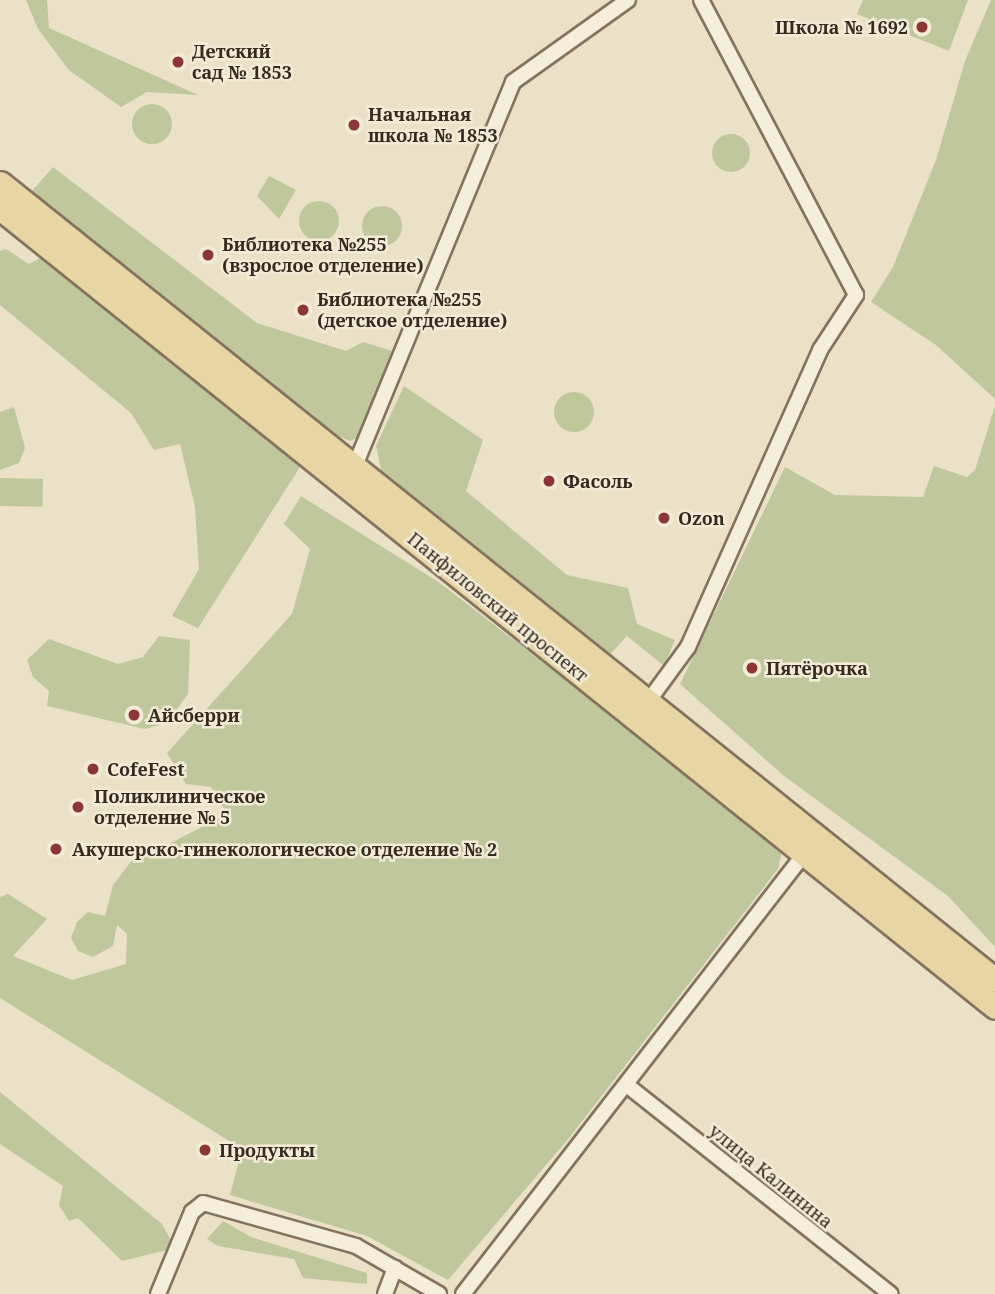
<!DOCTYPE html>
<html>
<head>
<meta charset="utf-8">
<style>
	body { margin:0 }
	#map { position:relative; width:995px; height:1294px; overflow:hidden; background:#eae1c7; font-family:"Noto Serif",serif }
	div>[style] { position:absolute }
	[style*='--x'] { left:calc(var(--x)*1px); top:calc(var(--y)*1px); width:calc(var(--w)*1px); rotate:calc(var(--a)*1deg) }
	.green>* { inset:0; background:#c0c79c; transform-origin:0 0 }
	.round { border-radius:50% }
	.roads { filter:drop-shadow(2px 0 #84735f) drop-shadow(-2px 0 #84735f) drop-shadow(0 2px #84735f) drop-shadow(0 -2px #84735f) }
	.minor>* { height:14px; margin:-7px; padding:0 7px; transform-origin:7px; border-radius:7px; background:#f5eeda }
	.primary>* { height:23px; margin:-11.5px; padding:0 11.5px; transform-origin:11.5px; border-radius:11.5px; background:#e8d5a4 }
	.dots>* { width:19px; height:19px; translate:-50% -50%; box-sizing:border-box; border:4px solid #f2ebd6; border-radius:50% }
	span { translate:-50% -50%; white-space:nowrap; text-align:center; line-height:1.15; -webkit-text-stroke:5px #f2ebd6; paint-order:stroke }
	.poi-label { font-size:18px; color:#352b21; font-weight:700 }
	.right { translate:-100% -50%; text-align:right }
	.left { translate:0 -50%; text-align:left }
	.street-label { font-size:18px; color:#352b21 }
</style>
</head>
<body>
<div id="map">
	<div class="green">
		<div style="clip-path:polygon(26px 0,47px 0,49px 28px,198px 95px,147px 92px,121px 107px,69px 70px,38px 29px)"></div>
		<div style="clip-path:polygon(863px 0,968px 0,949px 51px,857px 14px)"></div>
		<div style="clip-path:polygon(991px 0,995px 0,995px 399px,936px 345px,871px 302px,893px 267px,936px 160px,965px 61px)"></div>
		<div class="round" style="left:132px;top:104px;width:40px;height:40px"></div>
		<div class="round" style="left:712px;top:134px;width:38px;height:38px"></div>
		<div style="clip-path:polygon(53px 167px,257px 323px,346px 351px,363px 342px,399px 353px,360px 437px,350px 441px,327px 431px,32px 191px)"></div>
		<div style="clip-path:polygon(269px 176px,296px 190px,279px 219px,257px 196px)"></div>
		<div class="round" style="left:299px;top:201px;width:40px;height:40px"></div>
		<div class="round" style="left:362px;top:206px;width:40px;height:40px"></div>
		<div style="clip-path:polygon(6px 249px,29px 264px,42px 257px,300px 467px,198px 628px,172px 616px,199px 569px,195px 507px,180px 444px,154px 450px,131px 413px,0 305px,0 251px)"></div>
		<div style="clip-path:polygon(404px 386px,483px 440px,466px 491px,567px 575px,628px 588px,637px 624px,675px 640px,664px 666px,627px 636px,607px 658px,382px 474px,376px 446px)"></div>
		<div class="round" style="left:554px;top:392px;width:40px;height:40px"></div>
		<div style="clip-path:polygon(995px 406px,995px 947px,948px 896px,784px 776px,680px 684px,785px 467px,835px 495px,923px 497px,934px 466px,967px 477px,975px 470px)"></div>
		<div style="clip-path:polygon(14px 407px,25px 448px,19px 463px,0 470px,0 412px)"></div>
		<div style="left:0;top:478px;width:43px;height:28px;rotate:1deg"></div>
		<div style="clip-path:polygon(301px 496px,440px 583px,783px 847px,778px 869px,569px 1138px,448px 1280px,367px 1236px,230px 1195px,242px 1149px,0 998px,0 897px,8px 894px,47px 919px,13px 956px,72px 980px,126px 964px,127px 934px,117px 925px,113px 946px,93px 957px,78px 951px,71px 938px,77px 922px,88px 912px,105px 916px,113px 885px,139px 851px,163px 847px,227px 814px,211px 787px,186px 784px,167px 753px,292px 614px,310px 549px,284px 524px)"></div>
		<div style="clip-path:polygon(159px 636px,190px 640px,188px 694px,167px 723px,145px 729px,47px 706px,49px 691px,33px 677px,27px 660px,49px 639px,118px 664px,143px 657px)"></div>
		<div style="clip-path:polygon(0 1092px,162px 1224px,175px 1248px,122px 1261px,78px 1218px,69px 1221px,59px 1205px,63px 1186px,0 1144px)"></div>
		<div style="clip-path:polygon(223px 1221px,251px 1237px,367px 1273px,367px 1284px,303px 1278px,294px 1259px,218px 1246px,207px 1239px)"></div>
	</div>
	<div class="roads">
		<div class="minor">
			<div style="--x:354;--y:468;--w:417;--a:-67.6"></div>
			<div style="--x:513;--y:82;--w:141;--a:-35.5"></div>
			<div style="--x:647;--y:703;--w:69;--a:-53.8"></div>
			<div style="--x:688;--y:647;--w:325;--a:-66"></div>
			<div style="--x:820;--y:350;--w:66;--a:-56.8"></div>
			<div style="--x:856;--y:295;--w:333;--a:-117.7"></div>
			<div style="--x:628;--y:1086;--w:335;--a:38.4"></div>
			<div style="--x:158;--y:1294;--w:89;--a:-67.5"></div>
			<div style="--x:192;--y:1212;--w:14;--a:-39"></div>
			<div style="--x:203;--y:1203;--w:159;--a:15.7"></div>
			<div style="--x:356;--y:1246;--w:96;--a:30"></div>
			<div style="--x:385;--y:1294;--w:28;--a:-69"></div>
			<div style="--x:463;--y:1294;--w:558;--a:-52.21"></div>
		</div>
		<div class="primary">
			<div style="--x:0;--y:183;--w:1275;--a:38.69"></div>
			<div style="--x:0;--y:208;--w:1276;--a:38.76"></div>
		</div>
	</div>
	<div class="dots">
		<div style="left:922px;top:27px;background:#8c3735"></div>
		<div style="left:178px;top:62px;background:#8c3735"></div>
		<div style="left:354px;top:125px;background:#8c3735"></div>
		<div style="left:208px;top:255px;background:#8c3735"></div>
		<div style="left:303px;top:310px;background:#8c3735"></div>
		<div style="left:549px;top:481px;background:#8c3735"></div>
		<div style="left:664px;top:518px;background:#8c3735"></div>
		<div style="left:752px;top:668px;background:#8c3735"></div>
		<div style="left:134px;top:715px;background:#8c3735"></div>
		<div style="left:93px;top:769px;background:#8c3735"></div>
		<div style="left:78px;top:807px;background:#8c3735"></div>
		<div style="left:56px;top:849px;background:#8c3735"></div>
		<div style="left:205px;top:1150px;background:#8c3735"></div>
	</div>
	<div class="poi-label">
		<span class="right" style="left:908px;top:27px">Школа № 1692</span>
		<span class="left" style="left:192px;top:62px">Детский<br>сад № 1853</span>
		<span class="left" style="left:368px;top:125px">Начальная<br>школа № 1853</span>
		<span class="left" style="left:222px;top:255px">Библиотека №255<br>(взрослое отделение)</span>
		<span class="left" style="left:317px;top:310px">Библиотека №255<br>(детское отделение)</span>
		<span class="left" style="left:563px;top:481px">Фасоль</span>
		<span class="left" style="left:678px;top:518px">Ozon</span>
		<span class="left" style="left:766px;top:668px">Пятёрочка</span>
		<span class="left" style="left:148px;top:715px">Айсберри</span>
		<span class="left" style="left:107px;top:769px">CofeFest</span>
		<span class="left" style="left:94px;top:807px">Поликлиническое<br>отделение № 5</span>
		<span class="left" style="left:72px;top:849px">Акушерско-гинекологическое отделение № 2</span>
		<span class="left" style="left:219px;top:1150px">Продукты</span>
	</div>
	<div class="street-label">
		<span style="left:498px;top:607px;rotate:39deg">Панфиловский проспект</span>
		<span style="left:771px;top:1176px;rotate:39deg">улица Калинина</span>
	</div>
</div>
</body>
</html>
